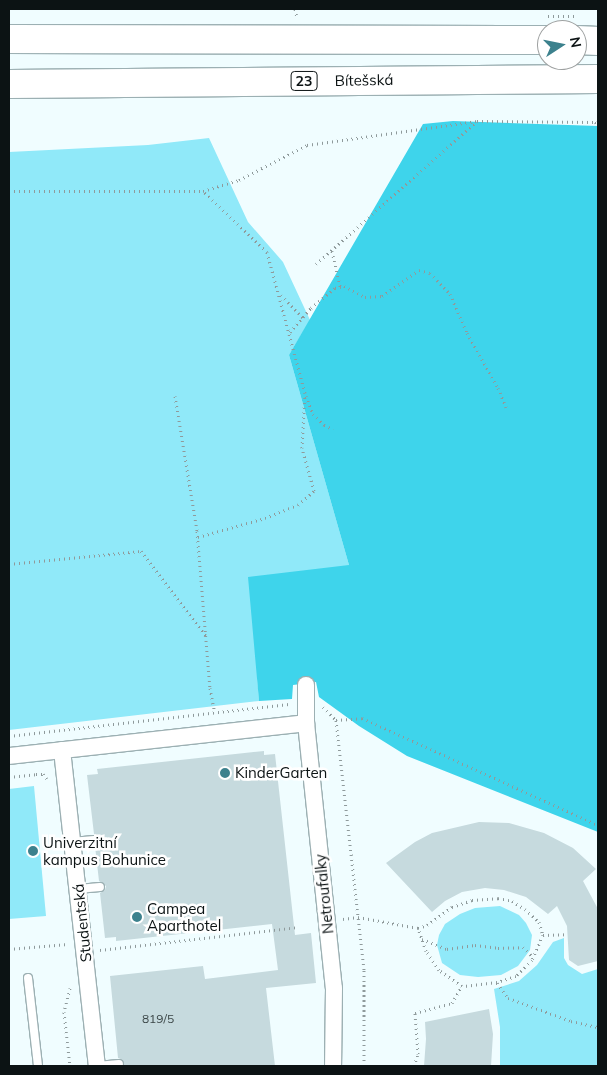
<!DOCTYPE html>
<html>
<head>
<meta charset="utf-8">
<style>
	body { margin:0 }
	#map { position:relative; width:607px; height:1075px; overflow:hidden; background:#f0fdff; font-family:Mulish,sans-serif }
	div>[style] { position:absolute }
	[style*='--x'] { left:calc(var(--x)*1px); top:calc(var(--y)*1px); width:calc(var(--w)*1px); rotate:calc(var(--a)*1deg) }
	.green>* { inset:0; background:#90e9f9 }
	.forest>* { inset:0; background:#3ed4eb }
	.building>* { inset:0; background:#c6dade }
	.path>* { height:3px; margin-top:-1.5px; transform-origin:0; background:repeating-linear-gradient(90deg,#8f9a9b 0 1px,transparent 0 5px) }
	.roads { filter:drop-shadow(1px 0 #9cb0b3) drop-shadow(-1px 0 #9cb0b3) drop-shadow(0 1px #9cb0b3) drop-shadow(0 -1px #9cb0b3) }
	.lane>* { height:8px; margin:-4px; padding:0 4px; transform-origin:4px; border-radius:4px; background:#fff }
	.street>* { height:16px; margin:-8px; padding:0 8px; transform-origin:8px; border-radius:8px; background:#fff }
	.highway>* { height:28px; margin:-14px; padding:0 14px; transform-origin:14px; border-radius:14px; background:#fff }
	.dots>* { width:14px; height:14px; translate:-50% -50%; box-sizing:border-box; border:2px solid #fff; border-radius:50% }
	span { translate:-50% -50%; white-space:nowrap; text-align:center; line-height:1.15; -webkit-text-stroke:5px #fff; paint-order:stroke }
	.number-label { font-size:12px; color:#3a4546 }
	.number-label span { -webkit-text-stroke-width:0 }
	.shield-label span { padding:1px 4px; background:#fff; border:1px solid; border-radius:4px; -webkit-text-stroke-width:0 }
	.shield-label { font-size:14px; color:#0c1314; font-weight:700 }
	.street-label { font-size:15px; color:#0c1314 }
	.poi-label { font-size:15px; color:#0c1314 }
	.left { translate:0 -50%; text-align:left }
	.frame { position:absolute; inset:0; border:10px solid #0c1314; pointer-events:none }
	.north { position:absolute; left:537px; top:20px; width:50px; height:50px; box-sizing:border-box; background:#fff; border:1px solid #9ea1a1; border-radius:50%; rotate:79deg; font-size:14px; font-weight:700; line-height:20px; text-align:center; color:#0c1314 }
	.north::after { content:''; display:block; margin:auto; width:18px; height:22px; background:#3c818d; clip-path:polygon(50% 0,100% 100%,50% 72%,0 100%) }
</style>
</head>
<body>
<div id="map">
	<div class="green">
		<div style="clip-path:polygon(209px 138px,248px 222px,283px 262px,310px 320px,289px 355px,349px 565px,257px 676px,259px 701px,9px 730px,9px 152px,148px 145px)"></div>
		<div style="clip-path:polygon(34px 786px,46px 916px,9px 919px,9px 789px)"></div>
		<div style="clip-path:polygon(500px 906px,519px 915px,526px 923px,532px 935px,530px 950px,518px 966px,501px 975px,478px 977px,460px 975px,442px 963px,437px 945px,439px 935px,445px 924px,460px 914px,475px 908px)"></div>
		<div style="clip-path:polygon(564px 938px,564px 958px,568px 965px,582px 974px,598px 969px,598px 1066px,500px 1066px,500px 1027px,494px 989px,519px 981px,537px 965px,553px 942px)"></div>
	</div>
	<div class="forest">
		<div style="clip-path:polygon(453px 121px,598px 126px,598px 832px,407px 756px,359px 726px,319px 697px,316px 682px,293px 685px,292px 699px,259px 701px,248px 577px,349px 565px,289px 355px,423px 124px)"></div>
	</div>
	<div class="building">
		<div style="clip-path:polygon(264px 751px,264px 755px,275px 754px,295px 935px,311px 933px,316px 983px,266px 988px,275px 1066px,124px 1066px,123px 1060px,118px 1058px,110px 976px,203px 966px,205px 979px,278px 970px,272px 924px,116px 941px,116px 937px,105px 938px,100px 893px,105px 890px,106px 886px,99px 881px,95px 846px,100px 839px,94px 834px,87px 775px,98px 774px,97px 769px)"></div>
		<div style="clip-path:polygon(479px 822px,509px 823px,544px 833px,573px 848px,596px 869px,583px 881px,598px 909px,598px 961px,578px 966px,569px 960px,567px 926px,557px 906px,548px 914px,526px 897px,504px 890px,485px 888px,462px 892px,445px 901px,432px 912px,386px 863px,415px 842px,432px 833px)"></div>
		<div style="clip-path:polygon(489px 1009px,493px 1034px,491px 1066px,424px 1066px,426px 1039px,425px 1022px)"></div>
	</div>
	<div class="path">
		<div style="--x:295;--y:9;--w:8;--a:76"></div>
		<div style="--x:548;--y:16;--w:29;--a:0"></div>
		<div style="--x:9;--y:191;--w:194;--a:0"></div>
		<div style="--x:203;--y:191;--w:38;--a:-17"></div>
		<div style="--x:239;--y:180;--w:76;--a:-27.2"></div>
		<div style="--x:307;--y:145;--w:172;--a:-8"></div>
		<div style="--x:477;--y:121;--w:118;--a:0.5"></div>
		<div style="--x:595;--y:122;--w:4;--a:34"></div>
		<div style="--x:332;--y:251;--w:37;--a:77"></div>
		<div style="--x:316;--y:264;--w:215;--a:-41.6"></div>
		<div style="--x:281;--y:295;--w:32;--a:46"></div>
		<div style="--x:290;--y:332;--w:32;--a:-49"></div>
		<div style="--x:311;--y:308;--w:31;--a:-40"></div>
		<div style="--x:335;--y:288;--w:9;--a:-13"></div>
		<div style="--x:344;--y:286;--w:24;--a:28"></div>
		<div style="--x:365;--y:297;--w:17;--a:-3"></div>
		<div style="--x:382;--y:296;--w:45;--a:-35.1"></div>
		<div style="--x:419;--y:270;--w:11;--a:15"></div>
		<div style="--x:430;--y:273;--w:29;--a:46"></div>
		<div style="--x:450;--y:294;--w:43;--a:66.4"></div>
		<div style="--x:467;--y:333;--w:63;--a:60.6"></div>
		<div style="--x:498;--y:388;--w:21;--a:67"></div>
		<div style="--x:175;--y:396;--w:137;--a:80.7"></div>
		<div style="--x:197;--y:531;--w:158;--a:85.3"></div>
		<div style="--x:210;--y:688;--w:25;--a:79"></div>
		<div style="--x:306;--y:396;--w:19;--a:69"></div>
		<div style="--x:313;--y:414;--w:16;--a:45"></div>
		<div style="--x:324;--y:425;--w:10;--a:24"></div>
		<div style="--x:198;--y:537;--w:70;--a:-15.8"></div>
		<div style="--x:265;--y:518;--w:35;--a:-22"></div>
		<div style="--x:298;--y:505;--w:21;--a:-41"></div>
		<div style="--x:314;--y:491;--w:45;--a:-105.6"></div>
		<div style="--x:302;--y:448;--w:55;--a:-86.9"></div>
		<div style="--x:305;--y:393;--w:146;--a:-105.1"></div>
		<div style="--x:267;--y:252;--w:87;--a:-136.4"></div>
		<div style="--x:9;--y:564;--w:133;--a:-5.6"></div>
		<div style="--x:141;--y:551;--w:107;--a:52.6"></div>
		<div style="--x:323;--y:707;--w:18;--a:45"></div>
		<div style="--x:336;--y:720;--w:252;--a:83.6"></div>
		<div style="--x:364;--y:970;--w:96;--a:90"></div>
		<div style="--x:336;--y:720;--w:26;--a:-4"></div>
		<div style="--x:362;--y:718;--w:259;--a:24.4"></div>
		<div style="--x:9;--y:736;--w:284;--a:-6.5"></div>
		<div style="--x:9;--y:777;--w:27;--a:-6"></div>
		<div style="--x:36;--y:774;--w:7;--a:0"></div>
		<div style="--x:43;--y:774;--w:6;--a:51"></div>
		<div style="--x:343;--y:919;--w:15;--a:-8"></div>
		<div style="--x:358;--y:917;--w:61;--a:10.4"></div>
		<div style="--x:418;--y:928;--w:9;--a:-18"></div>
		<div style="--x:427;--y:925;--w:31;--a:-36"></div>
		<div style="--x:452;--y:907;--w:21;--a:-19"></div>
		<div style="--x:472;--y:900;--w:26;--a:-4"></div>
		<div style="--x:498;--y:898;--w:14;--a:12"></div>
		<div style="--x:512;--y:901;--w:15;--a:32"></div>
		<div style="--x:525;--y:909;--w:19;--a:43"></div>
		<div style="--x:539;--y:922;--w:14;--a:73"></div>
		<div style="--x:543;--y:935;--w:27;--a:114"></div>
		<div style="--x:532;--y:960;--w:23;--a:135"></div>
		<div style="--x:516;--y:976;--w:20;--a:162"></div>
		<div style="--x:497;--y:982;--w:35;--a:173"></div>
		<div style="--x:462;--y:986;--w:28;--a:-145"></div>
		<div style="--x:439;--y:970;--w:23;--a:-124"></div>
		<div style="--x:426;--y:951;--w:24;--a:-109"></div>
		<div style="--x:543;--y:935;--w:24;--a:-2"></div>
		<div style="--x:422;--y:939;--w:27;--a:22"></div>
		<div style="--x:447;--y:949;--w:28;--a:-8"></div>
		<div style="--x:475;--y:945;--w:23;--a:7"></div>
		<div style="--x:498;--y:948;--w:25;--a:-2"></div>
		<div style="--x:523;--y:947;--w:14;--a:45"></div>
		<div style="--x:9;--y:949;--w:59;--a:-4.8"></div>
		<div style="--x:100;--y:950;--w:199;--a:-6.6"></div>
		<div style="--x:497;--y:983;--w:19;--a:54"></div>
		<div style="--x:508;--y:998;--w:67;--a:20.1"></div>
		<div style="--x:571;--y:1021;--w:28;--a:13"></div>
		<div style="--x:70;--y:988;--w:25;--a:104"></div>
		<div style="--x:64;--y:1012;--w:54;--a:83.7"></div>
		<div style="--x:414;--y:1066;--w:13;--a:-72"></div>
		<div style="--x:418;--y:1054;--w:41;--a:-94.2"></div>
		<div style="--x:415;--y:1013;--w:38;--a:-15"></div>
		<div style="--x:452;--y:1003;--w:20;--a:-60"></div>
	</div>
	<div class="roads">
		<div class="lane">
			<div style="--x:72;--y:842;--w:22;--a:-5"></div>
			<div style="--x:78;--y:889;--w:22;--a:-5"></div>
			<div style="--x:28;--y:978;--w:89;--a:83.5"></div>
			<div style="--x:97;--y:1066;--w:22;--a:-5"></div>
		</div>
		<div class="street">
			<div style="--x:306;--y:685;--w:38;--a:90"></div>
			<div style="--x:306;--y:723;--w:266;--a:84"></div>
			<div style="--x:334;--y:988;--w:78;--a:90.7"></div>
			<div style="--x:62;--y:750;--w:318;--a:83.7"></div>
			<div style="--x:9;--y:756;--w:299;--a:-6.3"></div>
		</div>
		<div class="highway">
			<div style="--x:9;--y:39;--w:538;--a:0.11"></div>
			<div style="--x:577;--y:40;--w:21;--a:3"></div>
			<div style="--x:9;--y:84;--w:589;--a:-0.49"></div>
		</div>
	</div>
	<div class="dots">
		<div style="left:225px;top:773px;background:#3c818d"></div>
		<div style="left:33px;top:851px;background:#3c818d"></div>
		<div style="left:137px;top:917px;background:#3c818d"></div>
	</div>
	<div class="number-label">
		<span style="left:158px;top:1019px">819/5</span>
	</div>
	<div class="shield-label">
		<span style="left:304px;top:81px">23</span>
	</div>
	<div class="street-label">
		<span style="left:364px;top:80px;rotate:-1deg">Bítešská</span>
		<span style="left:324px;top:894px;rotate:-96deg">Netroufalky</span>
		<span style="left:82px;top:923px;rotate:-96deg">Studentská</span>
	</div>
	<div class="poi-label">
		<span class="left" style="left:235px;top:773px">KinderGarten</span>
		<span class="left" style="left:43px;top:851px">Univerzitní<br>kampus Bohunice</span>
		<span class="left" style="left:147px;top:917px">Campea<br>Aparthotel</span>
	</div>
	<div class="frame"></div>
	<div class="north">N</div>
</div>
</body>
</html>
